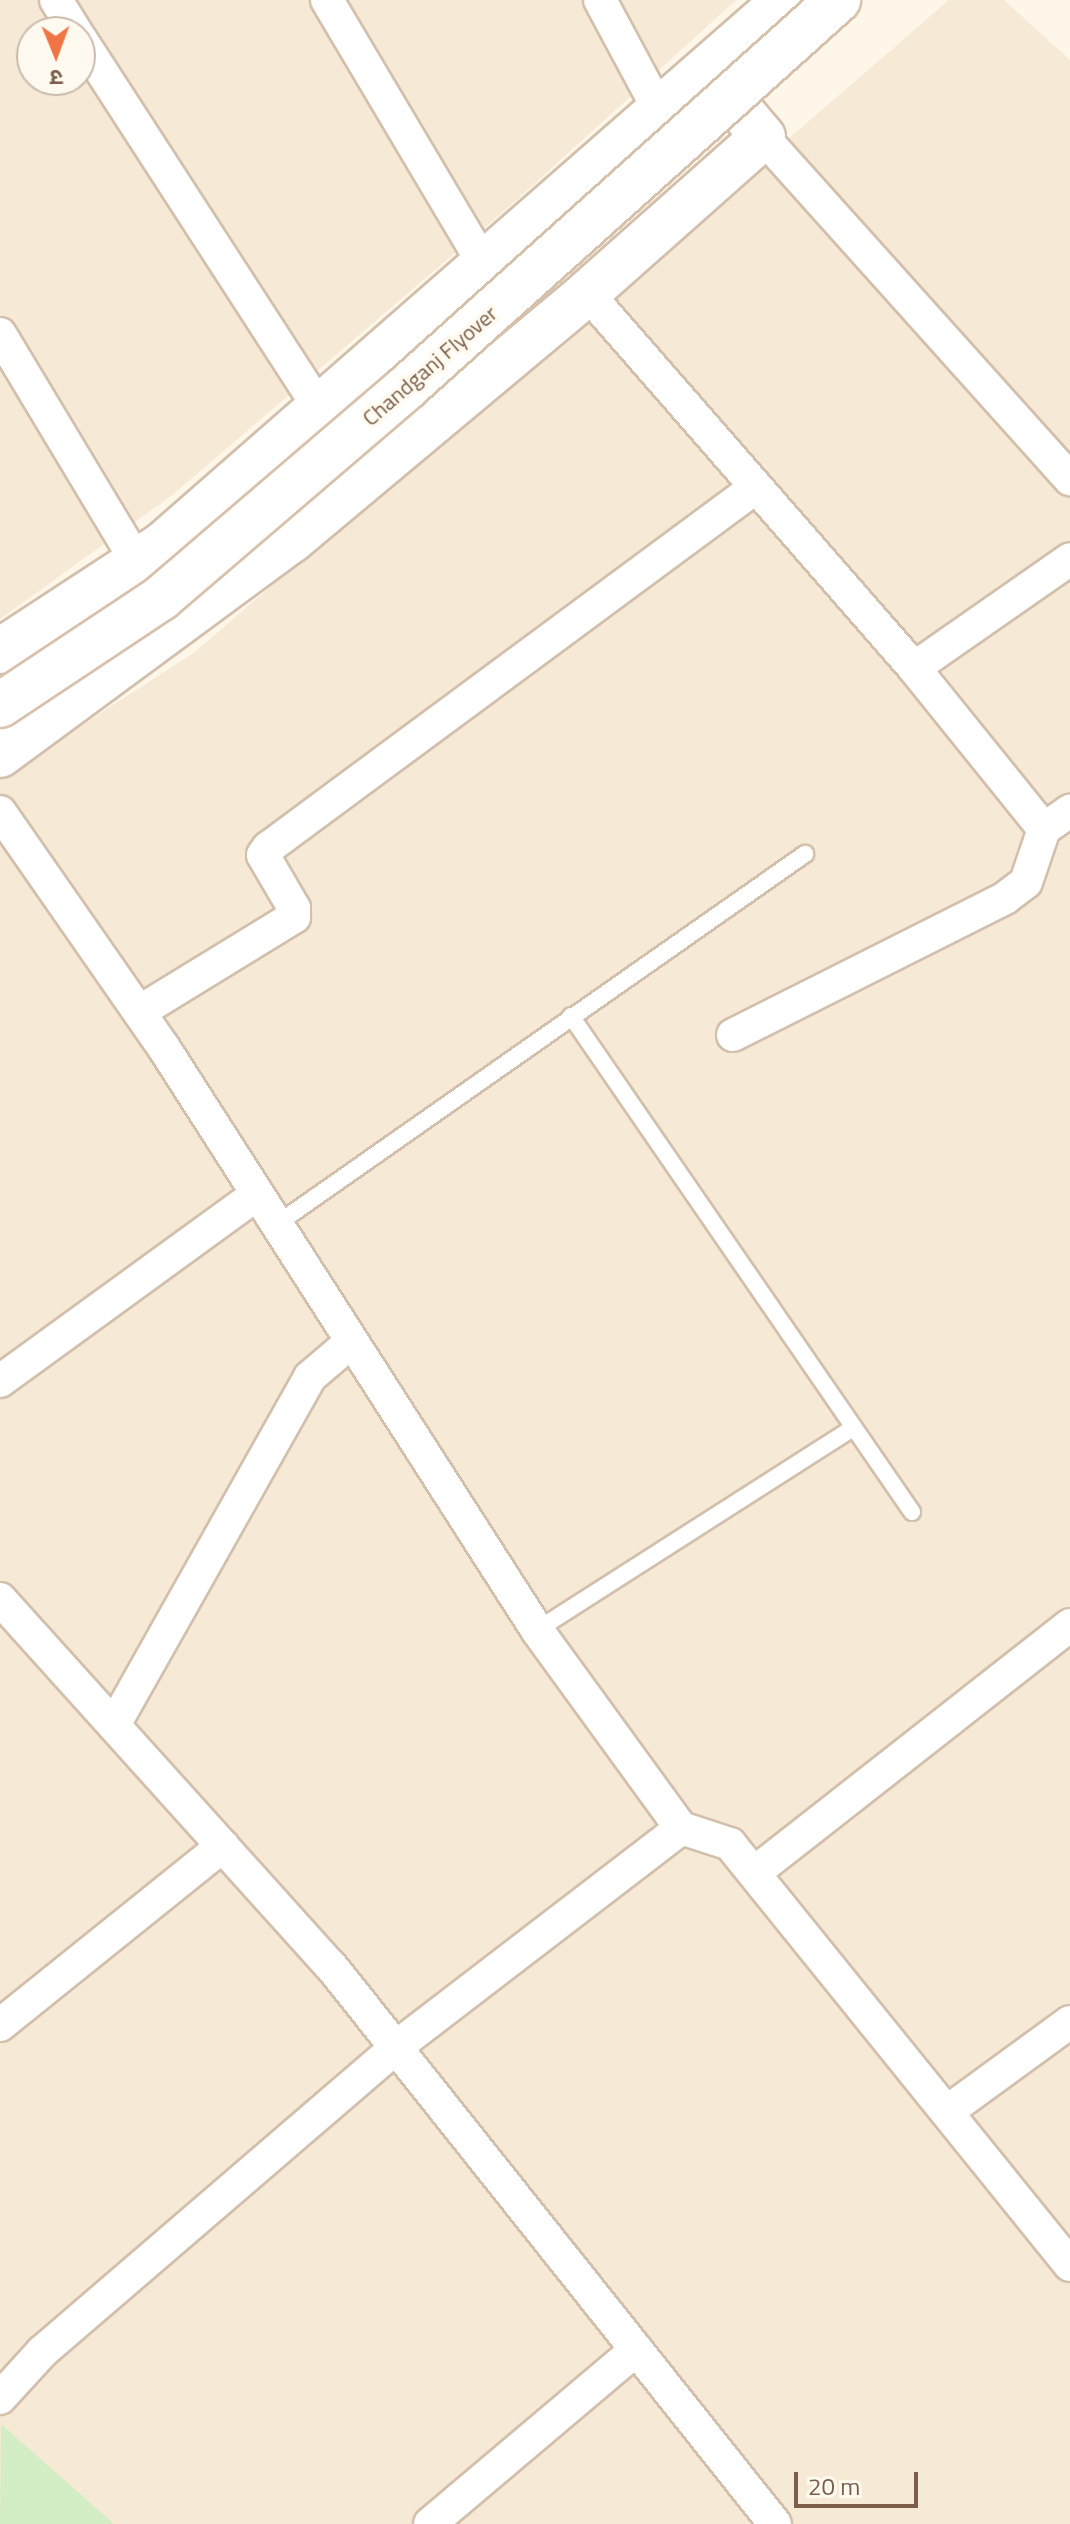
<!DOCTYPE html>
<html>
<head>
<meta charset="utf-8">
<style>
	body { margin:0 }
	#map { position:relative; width:1070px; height:2524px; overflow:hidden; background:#fef6e8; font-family:"Titillium Web","Noto Sans Devanagari",sans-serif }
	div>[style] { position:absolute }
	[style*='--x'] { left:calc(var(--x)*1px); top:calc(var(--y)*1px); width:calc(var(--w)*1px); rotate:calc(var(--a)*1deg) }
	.residential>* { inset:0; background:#f6e9d5 }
	.green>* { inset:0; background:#d3edc4 }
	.roads { filter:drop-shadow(2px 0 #d2bfac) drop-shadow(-2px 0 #d2bfac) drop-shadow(0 2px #d2bfac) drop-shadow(0 -2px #d2bfac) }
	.lane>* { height:16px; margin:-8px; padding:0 8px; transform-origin:8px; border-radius:8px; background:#fff }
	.street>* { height:32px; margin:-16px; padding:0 16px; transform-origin:16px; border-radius:16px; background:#fff }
	.secondary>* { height:44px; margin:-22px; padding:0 22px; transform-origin:22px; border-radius:22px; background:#fff }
	.bridges { filter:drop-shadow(2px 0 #d8c1ab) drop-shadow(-2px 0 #d8c1ab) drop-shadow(0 2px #d8c1ab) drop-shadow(0 -2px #d8c1ab) }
	.secondary-bridge>* { height:44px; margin:-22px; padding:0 22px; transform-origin:22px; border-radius:22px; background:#fff }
	span { translate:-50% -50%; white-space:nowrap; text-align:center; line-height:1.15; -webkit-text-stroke:7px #fffaf0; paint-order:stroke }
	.street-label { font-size:22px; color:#7b5d49 }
	.north { position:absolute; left:16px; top:16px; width:80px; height:80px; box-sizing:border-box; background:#fffaf0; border:2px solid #cabbad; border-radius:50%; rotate:179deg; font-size:22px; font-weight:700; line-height:32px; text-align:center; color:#7b5d49 }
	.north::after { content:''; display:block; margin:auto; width:28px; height:36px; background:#f07444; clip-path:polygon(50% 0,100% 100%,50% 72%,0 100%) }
	.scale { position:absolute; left:794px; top:2472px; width:124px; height:36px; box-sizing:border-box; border:4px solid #7b5d49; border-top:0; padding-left:10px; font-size:24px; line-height:28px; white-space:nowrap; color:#7b5d49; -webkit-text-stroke:6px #fffaf0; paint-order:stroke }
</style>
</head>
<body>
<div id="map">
	<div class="residential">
		<div style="clip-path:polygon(evenodd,0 0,736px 0,511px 205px,172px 495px,0 619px,0 0,32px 32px,80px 32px,80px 80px,32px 80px,32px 32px)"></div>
		<div style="clip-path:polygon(949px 0,1004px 0,1070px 60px,1070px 2524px,0 2524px,0 778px,195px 652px)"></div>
	</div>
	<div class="green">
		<div style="clip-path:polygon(1px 2424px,114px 2524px,0 2524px)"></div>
	</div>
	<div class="roads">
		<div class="lane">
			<div style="--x:571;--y:1016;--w:602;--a:55.49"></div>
			<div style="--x:277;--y:1224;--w:645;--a:-35.02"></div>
			<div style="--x:537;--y:1630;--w:375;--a:-32.6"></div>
		</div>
		<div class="street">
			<div style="--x:56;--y:0;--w:38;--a:58"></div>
			<div style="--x:327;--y:0;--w:309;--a:59.3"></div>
			<div style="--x:600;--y:0;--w:127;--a:61.8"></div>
			<div style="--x:80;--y:38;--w:442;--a:57.1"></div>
			<div style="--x:763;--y:137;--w:460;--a:48.1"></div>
			<div style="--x:587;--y:293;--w:498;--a:48.9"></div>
			<div style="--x:914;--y:668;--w:207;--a:51.1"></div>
			<div style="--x:0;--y:334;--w:266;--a:59"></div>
			<div style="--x:914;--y:668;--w:190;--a:-34.9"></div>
			<div style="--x:0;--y:812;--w:287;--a:55.2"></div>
			<div style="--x:164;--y:1048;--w:691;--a:57.34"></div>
			<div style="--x:537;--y:1630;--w:245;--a:54"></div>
			<div style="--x:681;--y:1828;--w:52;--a:18.1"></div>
			<div style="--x:730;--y:1844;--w:541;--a:51.08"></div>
			<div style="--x:139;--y:1012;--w:182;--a:-31.5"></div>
			<div style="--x:294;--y:917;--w:9;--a:-90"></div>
			<div style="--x:294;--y:908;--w:61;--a:-120.3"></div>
			<div style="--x:263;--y:855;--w:9;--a:-54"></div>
			<div style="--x:268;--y:848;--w:607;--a:-36.49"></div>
			<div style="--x:733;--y:1035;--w:305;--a:-26.7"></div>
			<div style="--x:1005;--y:898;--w:26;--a:-37"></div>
			<div style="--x:1026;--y:882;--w:56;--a:-71.2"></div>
			<div style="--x:1044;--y:829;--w:32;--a:-35"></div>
			<div style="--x:0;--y:1381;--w:318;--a:-36"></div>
			<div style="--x:0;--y:1599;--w:494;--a:48"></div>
			<div style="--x:331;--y:1966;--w:713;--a:51.49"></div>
			<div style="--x:114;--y:1725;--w:399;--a:-60.6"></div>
			<div style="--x:310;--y:1377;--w:52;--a:-40.4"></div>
			<div style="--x:754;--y:1873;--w:402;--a:-38.1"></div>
			<div style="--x:0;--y:2025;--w:286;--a:-38.8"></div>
			<div style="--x:948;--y:2111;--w:151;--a:-36.1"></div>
			<div style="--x:0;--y:2398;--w:62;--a:-47.6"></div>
			<div style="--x:42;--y:2352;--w:467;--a:-40.7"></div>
			<div style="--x:396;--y:2047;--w:359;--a:-37.5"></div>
			<div style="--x:430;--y:2524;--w:270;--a:-40.2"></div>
		</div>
		<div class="secondary">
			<div style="--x:0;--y:651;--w:194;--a:-33.2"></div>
			<div style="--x:162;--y:545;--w:828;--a:-41.18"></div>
			<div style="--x:0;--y:755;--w:363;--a:-36.4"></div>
			<div style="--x:292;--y:540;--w:385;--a:-39.9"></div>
			<div style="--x:587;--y:293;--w:235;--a:-41.6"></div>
			<div style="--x:763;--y:137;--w:87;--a:-129.9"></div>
		</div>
	</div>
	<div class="bridges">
		<div class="secondary-bridge">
			<div style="--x:0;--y:705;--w:193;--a:-33.6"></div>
			<div style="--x:161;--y:598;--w:323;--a:-40.6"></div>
			<div style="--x:406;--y:388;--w:581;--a:-41.93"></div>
		</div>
	</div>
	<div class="street-label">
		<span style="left:430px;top:366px;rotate:-41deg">Chandganj Flyover</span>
	</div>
	<div class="north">उ</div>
	<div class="scale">20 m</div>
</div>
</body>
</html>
